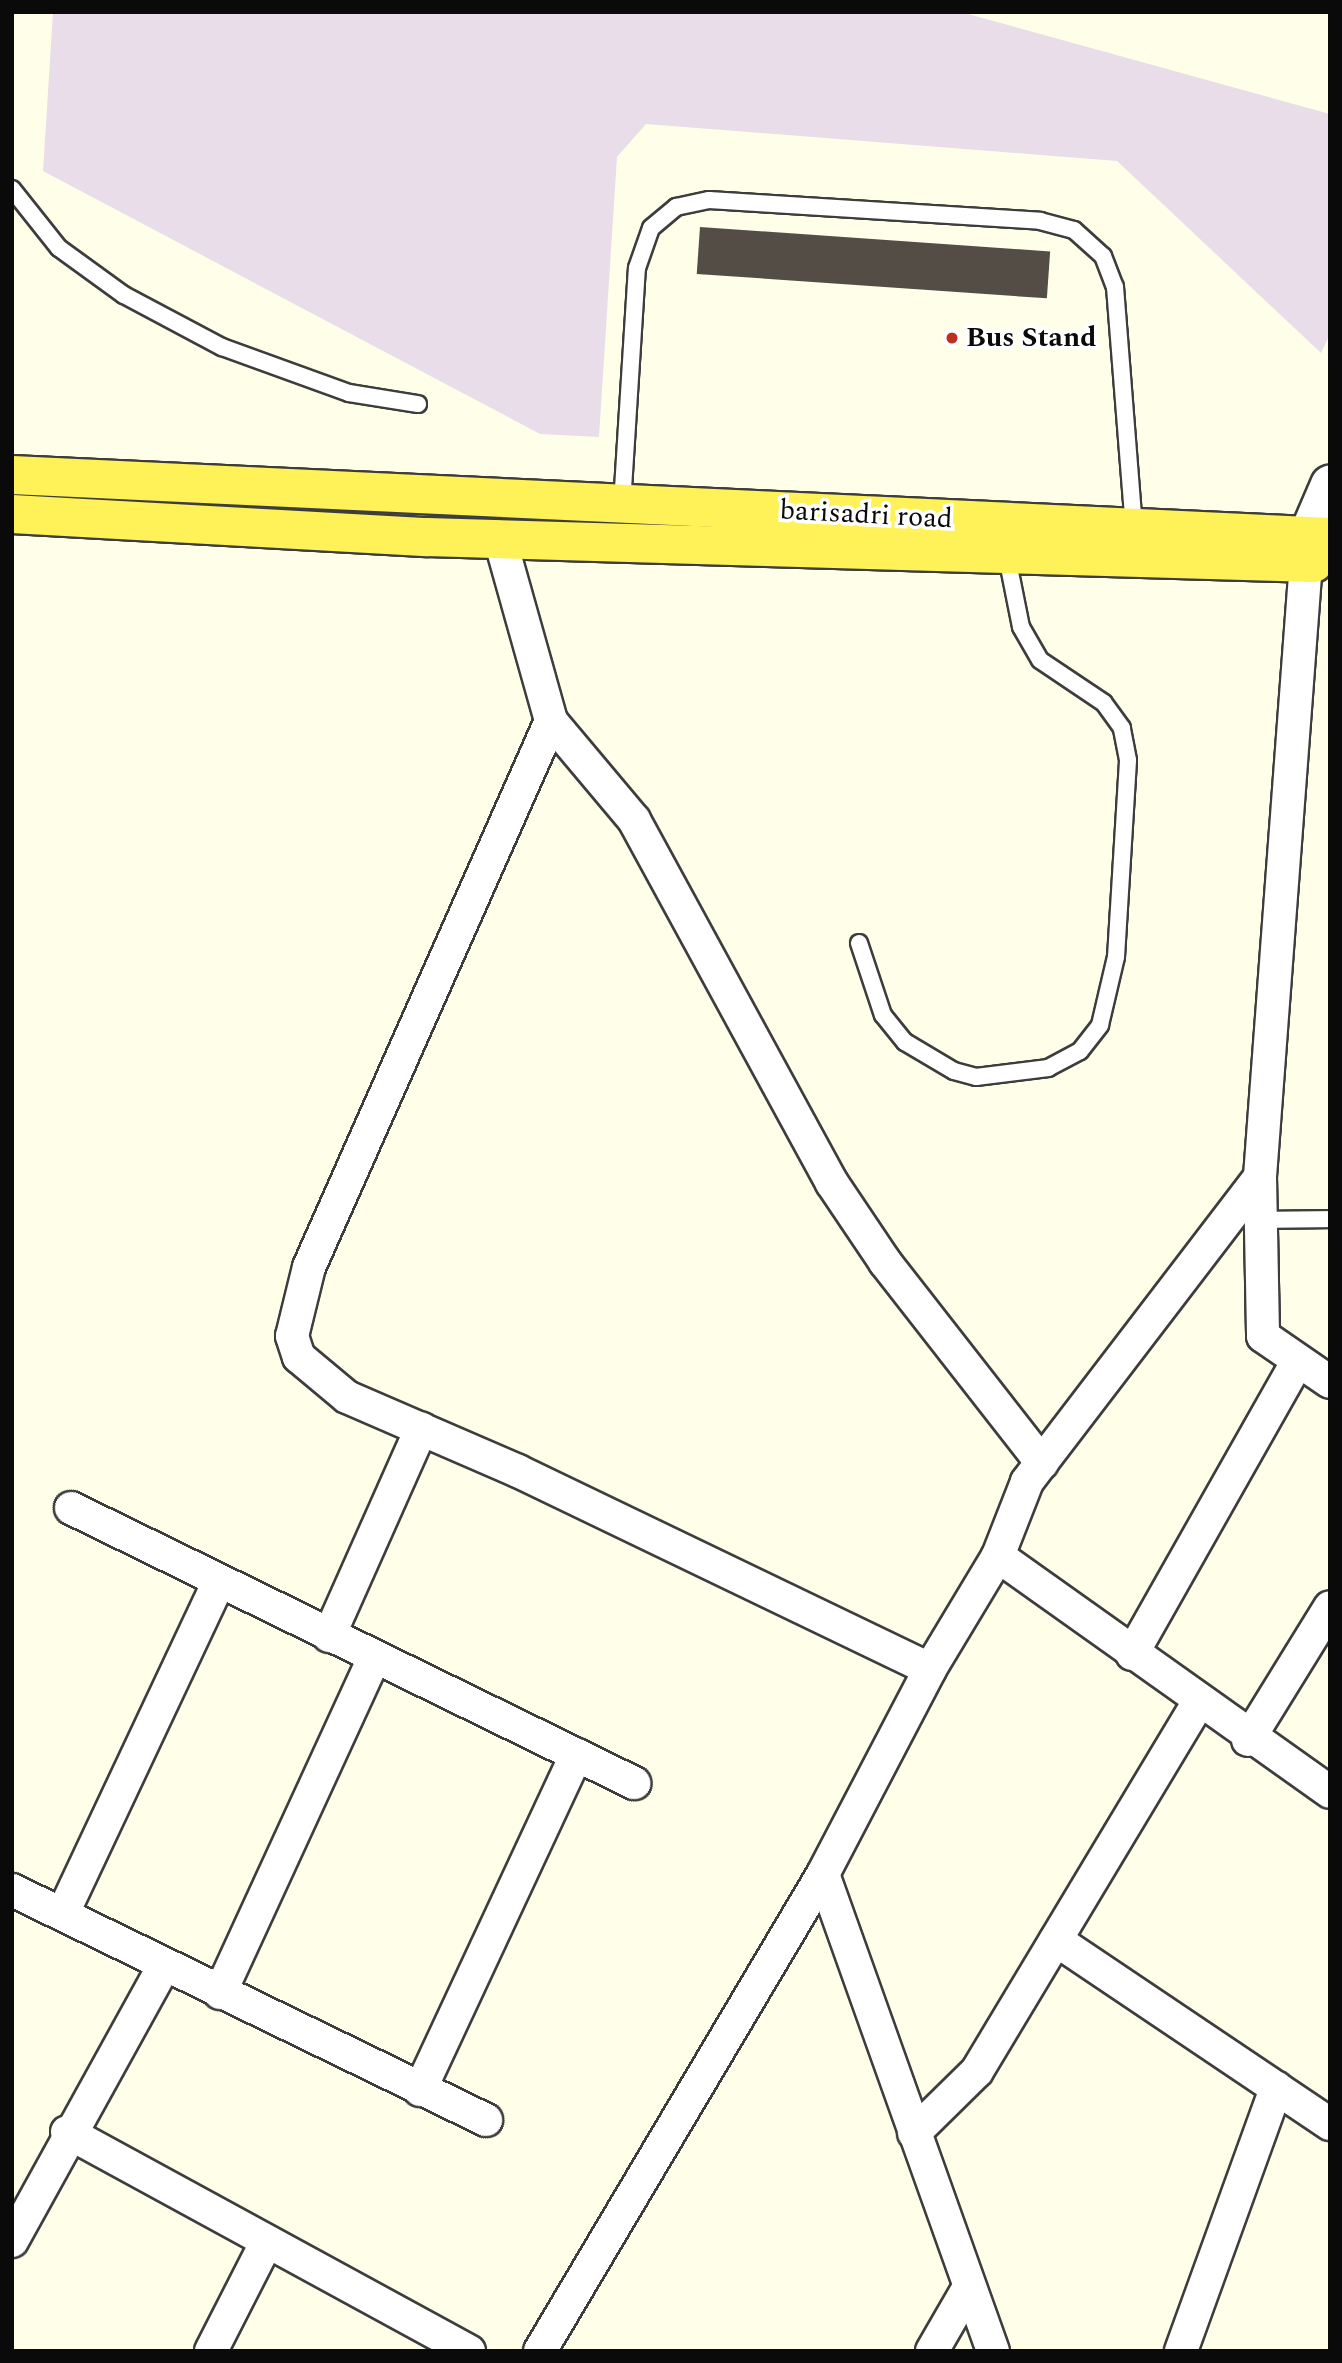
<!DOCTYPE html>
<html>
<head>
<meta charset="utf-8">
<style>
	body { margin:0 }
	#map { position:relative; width:1342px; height:2363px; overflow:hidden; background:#fffee8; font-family:Spectral,serif }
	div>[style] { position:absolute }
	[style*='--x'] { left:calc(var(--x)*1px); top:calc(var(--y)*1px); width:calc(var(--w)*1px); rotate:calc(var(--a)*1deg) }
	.industrial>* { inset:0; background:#eaddea }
	.building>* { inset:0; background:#534d46; transform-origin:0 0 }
	.roads { filter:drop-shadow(2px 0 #3d3d3d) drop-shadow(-2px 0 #3d3d3d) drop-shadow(0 2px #3d3d3d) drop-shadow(0 -2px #3d3d3d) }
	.service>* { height:16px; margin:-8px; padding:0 8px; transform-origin:8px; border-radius:8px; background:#fff }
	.minor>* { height:32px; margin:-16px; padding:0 16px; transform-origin:16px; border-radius:16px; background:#fff }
	.tertiary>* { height:38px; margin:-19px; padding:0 19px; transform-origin:19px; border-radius:19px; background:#fff }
	.primary>* { height:38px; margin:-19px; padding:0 19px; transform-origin:19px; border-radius:19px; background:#fff158 }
	.dots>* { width:19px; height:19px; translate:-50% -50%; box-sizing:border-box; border:4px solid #fff; border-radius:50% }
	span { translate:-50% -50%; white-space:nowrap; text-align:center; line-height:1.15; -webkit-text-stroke:7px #fff; paint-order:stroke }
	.poi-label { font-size:28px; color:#0a0a0a; font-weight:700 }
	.left { translate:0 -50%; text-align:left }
	.street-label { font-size:28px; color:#0a0a0a }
	.frame { position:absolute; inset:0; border:14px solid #0a0a0a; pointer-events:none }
</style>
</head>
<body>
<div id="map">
	<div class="industrial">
		<div style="clip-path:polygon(53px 12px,961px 12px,1330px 114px,1330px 334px,1321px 353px,1117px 161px,646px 124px,617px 157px,599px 437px,540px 434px,43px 171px)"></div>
	</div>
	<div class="building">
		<div style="left:700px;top:227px;width:351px;height:47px;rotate:4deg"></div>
	</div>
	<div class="roads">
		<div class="service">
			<div style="--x:12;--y:189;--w:75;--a:51.5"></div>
			<div style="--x:59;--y:248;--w:80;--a:35.9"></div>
			<div style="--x:124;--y:295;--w:111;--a:28"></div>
			<div style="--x:222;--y:347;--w:135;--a:19.9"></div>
			<div style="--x:349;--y:393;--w:70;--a:9.1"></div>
			<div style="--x:622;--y:505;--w:237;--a:-86.4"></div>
			<div style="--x:637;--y:268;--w:42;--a:-70.7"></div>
			<div style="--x:651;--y:228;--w:33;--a:-40"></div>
			<div style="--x:676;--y:207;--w:34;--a:-12"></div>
			<div style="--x:709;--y:200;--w:332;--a:3.6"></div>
			<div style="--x:1040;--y:221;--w:35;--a:15"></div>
			<div style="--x:1074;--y:230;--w:39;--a:42"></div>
			<div style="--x:1103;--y:256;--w:33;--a:69"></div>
			<div style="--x:1115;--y:287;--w:243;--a:85.5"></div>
			<div style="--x:859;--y:943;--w:76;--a:71.6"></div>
			<div style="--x:883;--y:1015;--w:35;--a:51"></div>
			<div style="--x:905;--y:1042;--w:57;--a:30.6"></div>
			<div style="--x:954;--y:1071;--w:23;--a:15"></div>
			<div style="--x:976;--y:1077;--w:73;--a:-7.1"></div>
			<div style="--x:1048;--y:1068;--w:36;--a:-28"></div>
			<div style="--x:1080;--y:1051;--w:33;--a:-52"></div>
			<div style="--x:1100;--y:1025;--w:70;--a:-76.8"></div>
			<div style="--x:1116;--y:957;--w:197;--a:-86.5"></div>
			<div style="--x:1128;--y:760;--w:33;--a:-101"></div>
			<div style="--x:1122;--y:728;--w:31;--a:-126"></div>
			<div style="--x:1104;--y:703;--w:77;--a:-146.1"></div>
			<div style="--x:1040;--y:660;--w:38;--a:-120"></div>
			<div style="--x:1021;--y:627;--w:76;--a:-101.3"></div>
			<div style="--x:1261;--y:1220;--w:69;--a:-0.8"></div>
		</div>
		<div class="minor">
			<div style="--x:500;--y:539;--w:189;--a:74.3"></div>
			<div style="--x:551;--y:721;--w:129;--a:50"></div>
			<div style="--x:634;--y:820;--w:413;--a:61.4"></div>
			<div style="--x:832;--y:1183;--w:95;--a:56.1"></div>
			<div style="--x:885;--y:1262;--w:255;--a:52"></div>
			<div style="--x:1306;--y:562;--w:617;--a:94.28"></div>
			<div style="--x:1260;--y:1177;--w:384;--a:127.4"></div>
			<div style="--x:1027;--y:1482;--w:79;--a:111.4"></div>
			<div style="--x:998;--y:1556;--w:407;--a:35.4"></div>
			<div style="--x:551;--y:721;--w:597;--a:113.9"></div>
			<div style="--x:309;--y:1267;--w:71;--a:103.8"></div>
			<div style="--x:292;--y:1336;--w:22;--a:72"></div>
			<div style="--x:299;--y:1357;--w:62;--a:39.8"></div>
			<div style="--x:347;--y:1397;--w:186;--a:23.4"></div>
			<div style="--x:518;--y:1471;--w:457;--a:25.7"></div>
			<div style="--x:1260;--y:1177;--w:159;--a:88.9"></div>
			<div style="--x:1263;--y:1336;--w:81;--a:34.5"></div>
			<div style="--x:71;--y:1508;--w:627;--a:26.03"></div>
			<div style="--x:329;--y:1636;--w:227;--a:-66"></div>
			<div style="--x:1132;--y:1654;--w:333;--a:-60.5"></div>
			<div style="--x:1248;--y:1740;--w:156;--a:-58.3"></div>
			<div style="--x:12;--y:1890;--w:527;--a:25.88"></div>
			<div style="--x:63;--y:1913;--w:366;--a:-64.8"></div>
			<div style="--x:1056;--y:1940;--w:330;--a:33.9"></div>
			<div style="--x:220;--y:1993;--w:369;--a:-65.3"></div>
			<div style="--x:420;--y:2090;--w:370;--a:-65"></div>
			<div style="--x:67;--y:2132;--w:458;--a:28.6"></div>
			<div style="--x:914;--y:2133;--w:88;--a:-44.5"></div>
			<div style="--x:977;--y:2071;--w:429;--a:-59"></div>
			<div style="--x:12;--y:2241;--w:313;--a:-61.1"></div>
			<div style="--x:211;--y:2351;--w:123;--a:-63"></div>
			<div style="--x:540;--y:2351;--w:555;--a:-59.32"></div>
			<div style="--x:932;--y:2351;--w:74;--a:-60"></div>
			<div style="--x:993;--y:2351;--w:506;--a:-109.62"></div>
			<div style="--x:823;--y:1874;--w:231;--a:-62.4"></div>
			<div style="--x:930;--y:1669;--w:132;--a:-59"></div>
			<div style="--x:1181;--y:2351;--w:280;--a:-70.1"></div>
		</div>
		<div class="tertiary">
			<div style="--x:1306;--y:562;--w:26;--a:-86"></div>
			<div style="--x:1308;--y:536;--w:56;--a:-66.7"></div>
		</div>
		<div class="primary">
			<div style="--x:12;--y:475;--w:1319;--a:2.69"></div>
			<div style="--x:12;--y:514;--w:416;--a:3.2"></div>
			<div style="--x:427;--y:537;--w:887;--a:1.68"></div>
		</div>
	</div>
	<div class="dots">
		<div style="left:952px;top:338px;background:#bf2f1d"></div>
	</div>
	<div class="poi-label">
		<span class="left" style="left:966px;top:338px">Bus Stand</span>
	</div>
	<div class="street-label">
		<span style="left:866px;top:515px;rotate:3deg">barisadri road</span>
	</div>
	<div class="frame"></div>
</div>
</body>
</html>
